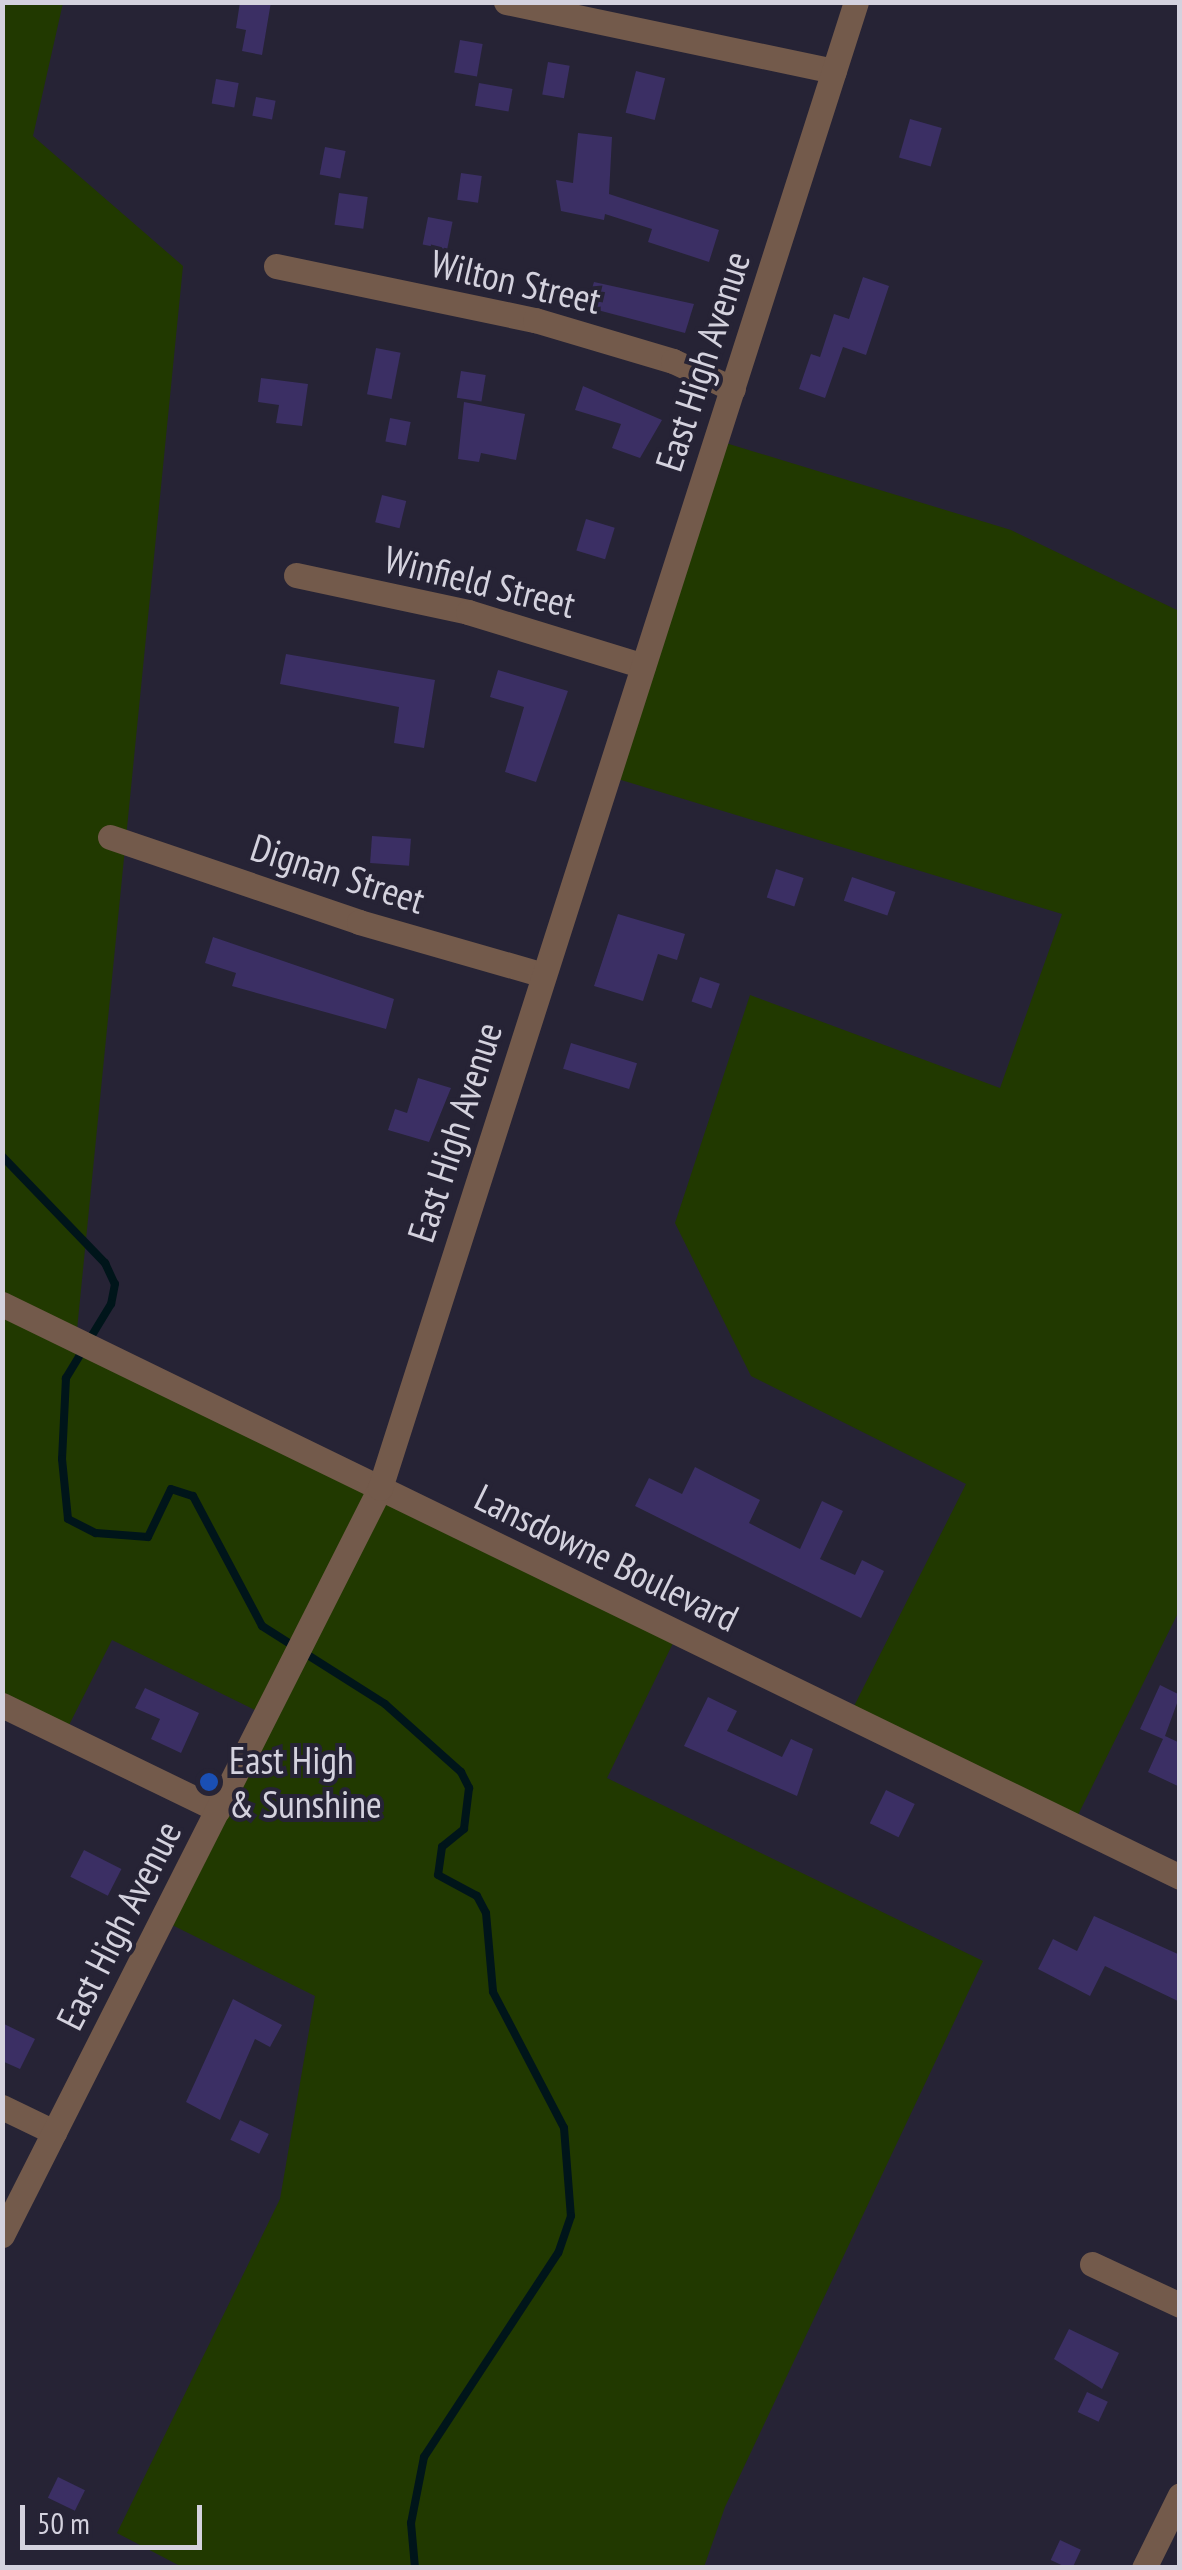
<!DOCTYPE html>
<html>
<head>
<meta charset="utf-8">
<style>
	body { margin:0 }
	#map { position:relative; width:1182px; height:2570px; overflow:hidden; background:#262335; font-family:"PT Sans Narrow",sans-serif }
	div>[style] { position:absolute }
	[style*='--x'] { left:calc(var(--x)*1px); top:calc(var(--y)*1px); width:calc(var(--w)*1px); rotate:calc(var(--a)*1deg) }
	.green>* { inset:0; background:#213900 }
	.stream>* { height:8px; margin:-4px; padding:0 4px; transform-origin:4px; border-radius:4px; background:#00151a }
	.building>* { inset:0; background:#3b2f64; transform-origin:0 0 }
	.minor>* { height:25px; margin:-12.5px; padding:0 12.5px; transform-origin:12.5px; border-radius:12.5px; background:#735a4b }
	.tertiary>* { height:25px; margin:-12.5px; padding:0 12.5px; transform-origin:12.5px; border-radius:12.5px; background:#735a4b }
	.dots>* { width:28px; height:28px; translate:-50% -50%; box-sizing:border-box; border:5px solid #262335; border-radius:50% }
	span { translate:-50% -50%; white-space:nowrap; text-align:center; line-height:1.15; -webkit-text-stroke:8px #262335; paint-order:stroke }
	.street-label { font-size:38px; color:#d4d2de }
	.poi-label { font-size:38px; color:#d4d2de }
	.left { translate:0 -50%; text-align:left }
	.frame { position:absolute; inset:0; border:5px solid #d4d2de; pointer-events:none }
	.scale { position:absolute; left:20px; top:2505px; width:182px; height:45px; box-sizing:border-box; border:5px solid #d4d2de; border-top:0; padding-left:12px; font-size:30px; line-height:35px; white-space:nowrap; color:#d4d2de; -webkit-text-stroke:8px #262335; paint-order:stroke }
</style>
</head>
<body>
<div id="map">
	<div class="green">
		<div style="clip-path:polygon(2px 3px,63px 3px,33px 136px,183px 266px,76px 1340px,678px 1633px,607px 1778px,983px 1961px,725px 2507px,704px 2567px,182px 2567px,117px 2533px,280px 2199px,315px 1996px,162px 1920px,265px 1715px,112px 1640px,64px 1735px,3px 1705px)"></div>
		<div style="clip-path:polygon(716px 440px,1011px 530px,1179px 611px,1179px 1611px,1073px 1825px,849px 1716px,966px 1484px,751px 1376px,675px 1223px,750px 995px,1000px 1088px,1062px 914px,608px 776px)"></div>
	</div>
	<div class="stream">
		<div style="--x:2;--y:1156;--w:149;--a:46.1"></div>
		<div style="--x:105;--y:1263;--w:23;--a:65"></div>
		<div style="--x:115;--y:1284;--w:20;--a:101"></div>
		<div style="--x:111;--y:1304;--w:87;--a:121.3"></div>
		<div style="--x:66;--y:1378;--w:81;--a:92.8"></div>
		<div style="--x:62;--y:1459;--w:60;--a:84.3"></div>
		<div style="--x:68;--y:1519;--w:31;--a:27"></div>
		<div style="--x:96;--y:1533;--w:52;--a:4.4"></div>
		<div style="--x:148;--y:1537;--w:53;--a:-64.4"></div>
		<div style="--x:171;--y:1489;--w:23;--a:18"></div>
		<div style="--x:193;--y:1496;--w:147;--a:62"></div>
		<div style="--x:262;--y:1626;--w:146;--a:32.4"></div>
		<div style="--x:385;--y:1704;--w:102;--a:41.8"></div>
		<div style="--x:461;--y:1772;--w:18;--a:63"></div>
		<div style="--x:469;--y:1788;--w:41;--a:97"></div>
		<div style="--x:464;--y:1829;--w:28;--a:141"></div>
		<div style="--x:442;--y:1847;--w:28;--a:98"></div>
		<div style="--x:438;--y:1875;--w:44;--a:28.3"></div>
		<div style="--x:477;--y:1896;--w:19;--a:62"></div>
		<div style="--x:486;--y:1913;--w:79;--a:84.9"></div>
		<div style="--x:493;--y:1992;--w:153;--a:62.4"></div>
		<div style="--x:564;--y:2128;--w:88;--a:85.5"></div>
		<div style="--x:571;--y:2216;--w:39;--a:109"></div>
		<div style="--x:558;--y:2253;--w:244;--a:123.3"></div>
		<div style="--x:424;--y:2457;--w:67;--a:101.1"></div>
		<div style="--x:411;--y:2523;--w:45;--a:84.9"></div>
	</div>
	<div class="building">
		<div style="clip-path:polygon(240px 2px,271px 2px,262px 55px,242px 51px,246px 30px,236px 28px)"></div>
		<div style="left:460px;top:40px;width:23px;height:33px;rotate:10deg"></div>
		<div style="left:548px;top:62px;width:22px;height:33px;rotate:10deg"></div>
		<div style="left:636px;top:71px;width:30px;height:43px;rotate:14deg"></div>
		<div style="left:216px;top:79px;width:23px;height:25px;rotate:10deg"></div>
		<div style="left:479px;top:83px;width:34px;height:23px;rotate:10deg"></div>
		<div style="left:256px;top:97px;width:20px;height:19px;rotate:11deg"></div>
		<div style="left:910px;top:119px;width:33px;height:40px;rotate:16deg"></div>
		<div style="clip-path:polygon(578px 133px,612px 137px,609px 194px,719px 230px,709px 262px,648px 242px,652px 229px,605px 214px,604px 220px,561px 211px,556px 180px,573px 183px)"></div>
		<div style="left:325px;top:147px;width:21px;height:28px;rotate:11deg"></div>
		<div style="left:461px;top:173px;width:21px;height:27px;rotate:8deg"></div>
		<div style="left:339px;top:193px;width:29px;height:32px;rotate:8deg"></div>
		<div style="left:428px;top:217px;width:25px;height:28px;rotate:11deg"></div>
		<div style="clip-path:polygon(863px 277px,889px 286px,866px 355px,843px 347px,825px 398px,799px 389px,811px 354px,820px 357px,834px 314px,849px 319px)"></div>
		<div style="clip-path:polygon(594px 282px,694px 304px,685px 333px,586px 307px)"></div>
		<div style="left:376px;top:348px;width:25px;height:47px;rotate:11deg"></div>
		<div style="left:461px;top:371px;width:25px;height:27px;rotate:9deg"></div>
		<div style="clip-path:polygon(261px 378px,308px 384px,302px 426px,276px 423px,279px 405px,258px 402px)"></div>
		<div style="clip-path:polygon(583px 386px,662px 420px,640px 458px,612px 448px,621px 424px,575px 410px)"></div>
		<div style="clip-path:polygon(464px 402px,525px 414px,516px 460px,481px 453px,479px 462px,458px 459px)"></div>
		<div style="left:390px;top:418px;width:21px;height:24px;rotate:11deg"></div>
		<div style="left:382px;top:495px;width:25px;height:28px;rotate:14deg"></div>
		<div style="left:586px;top:519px;width:30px;height:33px;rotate:17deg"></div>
		<div style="clip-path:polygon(286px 654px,435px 680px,424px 748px,394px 743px,399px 707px,280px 684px)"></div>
		<div style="clip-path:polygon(498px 670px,568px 691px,536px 782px,505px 772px,524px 707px,490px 697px)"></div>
		<div style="left:372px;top:836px;width:39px;height:27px;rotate:4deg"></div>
		<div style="left:776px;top:869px;width:29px;height:30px;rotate:18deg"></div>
		<div style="left:852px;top:877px;width:46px;height:25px;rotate:19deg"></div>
		<div style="clip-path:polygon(618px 914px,685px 934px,677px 960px,658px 954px,643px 1001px,594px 986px)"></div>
		<div style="clip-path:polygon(213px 937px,394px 999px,386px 1029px,232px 986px,236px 973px,205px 963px)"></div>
		<div style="left:700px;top:977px;width:21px;height:26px;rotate:19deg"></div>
		<div style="left:571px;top:1043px;width:69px;height:27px;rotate:17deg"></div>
		<div style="clip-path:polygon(418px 1078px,451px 1088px,429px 1142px,388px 1130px,395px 1109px,407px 1113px)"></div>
		<div style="clip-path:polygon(695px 1467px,760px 1500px,749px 1523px,800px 1549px,822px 1501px,843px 1511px,820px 1559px,855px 1575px,862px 1560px,884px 1571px,861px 1618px,635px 1506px,649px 1478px,682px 1494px)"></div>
		<div style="clip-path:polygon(1160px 1685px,1180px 1695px,1165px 1736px,1180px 1743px,1180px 1787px,1148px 1772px,1163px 1739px,1140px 1729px)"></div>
		<div style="clip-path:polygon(145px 1688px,199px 1713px,181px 1753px,151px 1739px,160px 1719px,135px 1708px)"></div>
		<div style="clip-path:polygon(708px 1697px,737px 1711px,727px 1731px,782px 1757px,791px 1739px,813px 1749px,797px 1796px,684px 1746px)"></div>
		<div style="left:886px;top:1790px;width:32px;height:37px;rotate:26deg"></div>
		<div style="left:84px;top:1850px;width:42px;height:30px;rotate:27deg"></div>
		<div style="clip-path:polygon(1094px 1916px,1180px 1955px,1180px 2002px,1105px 1966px,1090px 1996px,1038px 1969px,1053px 1939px,1077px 1951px)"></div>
		<div style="clip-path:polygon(233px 1999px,282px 2025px,270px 2047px,255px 2039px,220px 2120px,186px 2102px)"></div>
		<div style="clip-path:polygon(2px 2023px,35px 2039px,20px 2069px,2px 2061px)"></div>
		<div style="left:240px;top:2120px;width:32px;height:22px;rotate:26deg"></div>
		<div style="clip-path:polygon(1069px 2329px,1119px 2353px,1102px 2389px,1054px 2359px)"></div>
		<div style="left:1087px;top:2392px;width:23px;height:22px;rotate:25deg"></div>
		<div style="left:58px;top:2477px;width:30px;height:23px;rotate:26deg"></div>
		<div style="left:1060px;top:2540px;width:23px;height:22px;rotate:25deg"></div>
	</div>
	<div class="minor">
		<div style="--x:506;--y:2;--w:335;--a:11.9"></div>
		<div style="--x:276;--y:266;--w:265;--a:11.8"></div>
		<div style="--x:535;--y:320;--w:144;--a:16.5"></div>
		<div style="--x:673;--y:361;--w:66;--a:25"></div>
		<div style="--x:296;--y:575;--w:176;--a:12.1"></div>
		<div style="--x:468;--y:612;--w:183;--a:17.1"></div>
		<div style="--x:110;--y:837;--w:263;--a:18.8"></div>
		<div style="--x:359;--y:922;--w:192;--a:16"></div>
		<div style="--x:2;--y:1705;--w:240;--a:25.9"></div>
		<div style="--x:2;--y:2107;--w:58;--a:25.7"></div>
		<div style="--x:1092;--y:2264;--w:97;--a:25"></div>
		<div style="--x:1144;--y:2568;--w:81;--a:-63.7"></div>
	</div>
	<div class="tertiary">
		<div style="--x:2;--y:1304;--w:1310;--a:25.94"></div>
		<div style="--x:2;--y:2235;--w:837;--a:-63.16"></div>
		<div style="--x:380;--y:1488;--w:1560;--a:-72.24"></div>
	</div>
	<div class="dots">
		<div style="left:209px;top:1782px;background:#1a4fb4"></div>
	</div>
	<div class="street-label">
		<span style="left:516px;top:281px;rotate:13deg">Wilton Street</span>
		<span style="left:702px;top:361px;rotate:-72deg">East High Avenue</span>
		<span style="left:480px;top:581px;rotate:14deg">Winfield Street</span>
		<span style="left:338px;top:873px;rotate:18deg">Dignan Street</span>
		<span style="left:454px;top:1132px;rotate:-72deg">East High Avenue</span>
		<span style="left:607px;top:1557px;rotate:26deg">Lansdowne Boulevard</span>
		<span style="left:118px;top:1925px;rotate:-63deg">East High Avenue</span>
	</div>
	<div class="poi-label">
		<span class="left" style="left:229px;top:1782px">East High<br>&amp; Sunshine</span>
	</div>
	<div class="frame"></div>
	<div class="scale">50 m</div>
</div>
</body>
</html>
